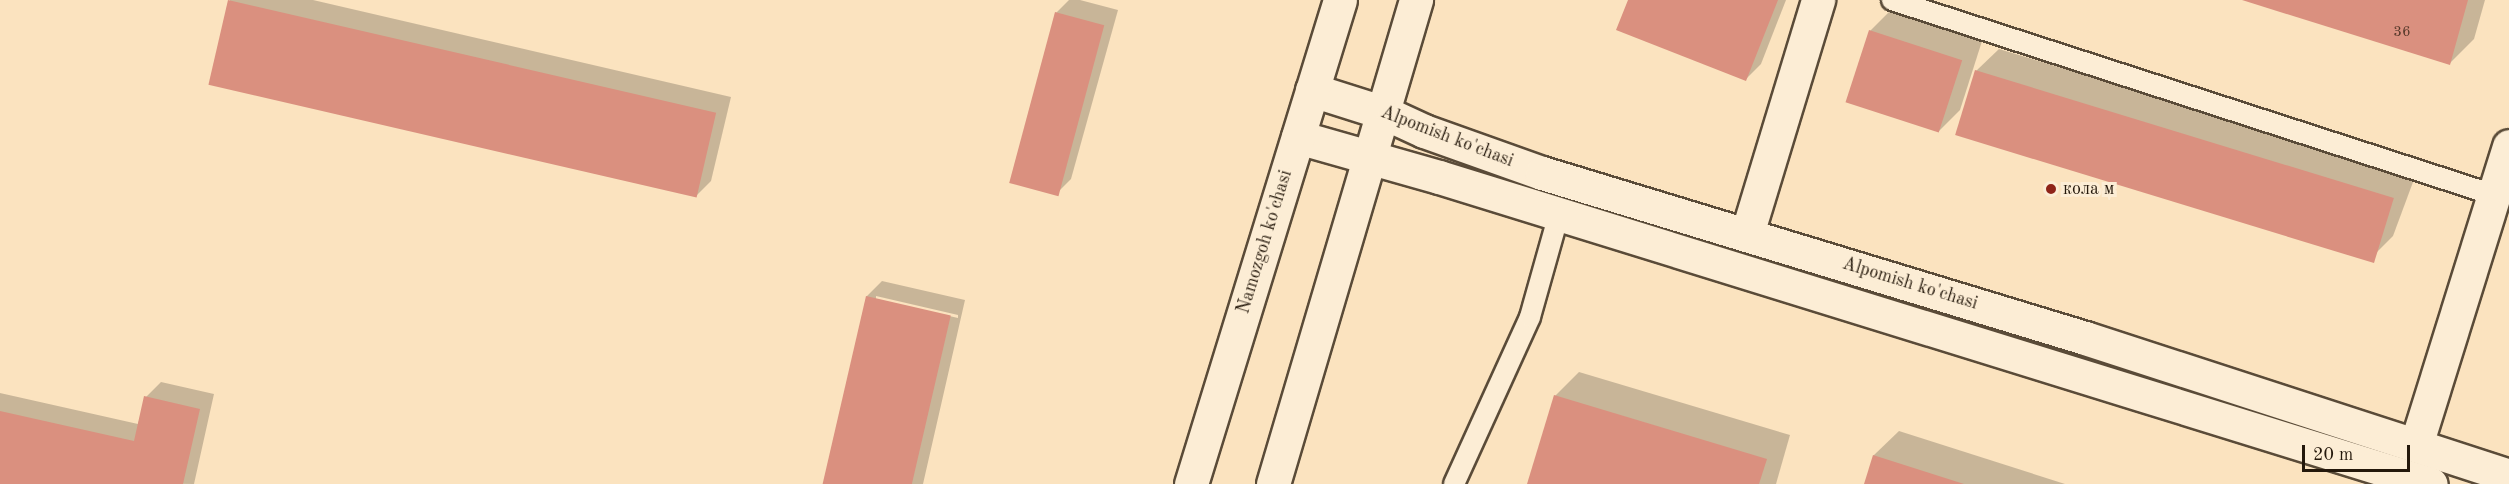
<!DOCTYPE html>
<html>
<head>
<meta charset="utf-8">
<style>
	body { margin:0 }
	#map { position:relative; width:2509px; height:484px; overflow:hidden; background:#fbe3bf; font-family:"Old Standard TT",serif }
	div>[style] { position:absolute }
	[style*='--x'] { left:calc(var(--x)*1px); top:calc(var(--y)*1px); width:calc(var(--w)*1px); rotate:calc(var(--a)*1deg) }
	.shadow>* { inset:0; background:#0003 }
	.building>* { inset:0; background:#da907f; transform-origin:0 0 }
	.roads { filter:drop-shadow(2px 0 #5a4b38) drop-shadow(-2px 0 #5a4b38) drop-shadow(0 2px #5a4b38) drop-shadow(0 -2px #5a4b38) }
	.lane>* { height:20px; margin:-10px; padding:0 10px; transform-origin:10px; border-radius:10px; background:#fcedd5 }
	.street>* { height:33px; margin:-16.5px; padding:0 16.5px; transform-origin:16.5px; border-radius:16.5px; background:#fcedd5 }
	.secondary>* { height:33px; margin:-16.5px; padding:0 16.5px; transform-origin:16.5px; border-radius:16.5px; background:#fcedd5 }
	.dots>* { width:16px; height:16px; translate:-50% -50%; box-sizing:border-box; border:3px solid #fcedd5; border-radius:50% }
	span { translate:-50% -50%; white-space:nowrap; text-align:center; line-height:1.15; -webkit-text-stroke:6px #fcedd5; paint-order:stroke }
	.number-label { font-size:15px; color:#523628 }
	.number-label span { -webkit-text-stroke-width:0 }
	.street-label { font-size:18px; color:#24180b }
	.poi-label { font-size:18px; color:#24180b }
	.left { translate:0 -50%; text-align:left }
	.scale { position:absolute; left:2302px; top:445px; width:108px; height:27px; box-sizing:border-box; border:3px solid #24180b; border-top:0; padding-left:8px; font-size:18px; line-height:21px; white-space:nowrap; color:#24180b; -webkit-text-stroke:4px #fcedd5; paint-order:stroke }
</style>
</head>
<body>
<div id="map">
	<div class="shadow">
		<div style="clip-path:polygon(230px 0,313px 0,731px 97px,711px 181px,696px 196px,210px 84px)"></div>
		<div style="clip-path:polygon(1069px 0,1080px 0,1118px 10px,1071px 179px,1056px 194px,1056px 13px)"></div>
		<div style="clip-path:polygon(1629px 0,1786px 0,1761px 64px,1746px 79px)"></div>
		<div style="clip-path:polygon(2246px 0,2485px 0,2474px 39px,2449px 64px)"></div>
		<div style="clip-path:polygon(1893px 8px,1983px 38px,1960px 110px,1938px 132px,1870px 31px)"></div>
		<div style="clip-path:polygon(1999px 49px,2416px 174px,2393px 236px,2371px 258px,1976px 71px)"></div>
		<div style="clip-path:polygon(evenodd,882px 281px,965px 300px,923px 484px,825px 484px,867px 296px,882px 281px,876px 296px,958px 315px,958px 318px,876px 299px,876px 296px)"></div>
		<div style="clip-path:polygon(1579px 372px,1790px 435px,1776px 484px,1528px 484px,1555px 396px)"></div>
		<div style="clip-path:polygon(161px 382px,214px 394px,194px 484px,0 482px,0 393px,138px 424px,146px 397px)"></div>
		<div style="clip-path:polygon(1899px 431px,2065px 484px,1865px 484px,1874px 455px)"></div>
	</div>
	<div class="building">
		<div style="left:228px;top:0;width:501px;height:87px;rotate:13deg"></div>
		<div style="clip-path:polygon(1628px 0,1778px 0,1746px 81px,1616px 30px)"></div>
		<div style="clip-path:polygon(2242px 0,2468px 0,2450px 65px)"></div>
		<div style="left:1055px;top:12px;width:51px;height:177px;rotate:15deg"></div>
		<div style="left:1869px;top:30px;width:98px;height:76px;rotate:18deg"></div>
		<div style="left:1975px;top:70px;width:438px;height:68px;rotate:17deg"></div>
		<div style="left:866px;top:296px;width:87px;height:193px;rotate:13deg"></div>
		<div style="clip-path:polygon(1554px 395px,1767px 459px,1759px 484px,1527px 484px)"></div>
		<div style="clip-path:polygon(144px 396px,200px 409px,183px 484px,0 484px,0 411px,134px 441px)"></div>
		<div style="clip-path:polygon(1873px 455px,1964px 484px,1864px 484px)"></div>
	</div>
	<div class="roads">
		<div class="lane">
			<div style="--x:1892;--y:0;--w:633;--a:17.95"></div>
			<div style="--x:1454;--y:484;--w:183;--a:-65.5"></div>
			<div style="--x:1530;--y:317;--w:107;--a:-74.3"></div>
		</div>
		<div class="street">
			<div style="--x:1747;--y:234;--w:245;--a:-73.1"></div>
			<div style="--x:2416;--y:445;--w:313;--a:-72.7"></div>
		</div>
		<div class="secondary">
			<div style="--x:1312;--y:90;--w:77;--a:17.5"></div>
			<div style="--x:1385;--y:113;--w:43;--a:24.8"></div>
			<div style="--x:1424;--y:131;--w:125;--a:19.6"></div>
			<div style="--x:1542;--y:173;--w:568;--a:16.9"></div>
			<div style="--x:2085;--y:338;--w:446;--a:18"></div>
			<div style="--x:1298;--y:137;--w:147;--a:15.8"></div>
			<div style="--x:1439;--y:177;--w:1038;--a:17.2"></div>
			<div style="--x:1191;--y:484;--w:506;--a:-72.89"></div>
			<div style="--x:1273;--y:484;--w:505;--a:-73.54"></div>
		</div>
	</div>
	<div class="dots">
		<div style="left:2051px;top:189px;background:#8f2418"></div>
	</div>
	<div class="number-label">
		<span style="left:2402px;top:33px">36</span>
	</div>
	<div class="street-label">
		<span style="left:1447px;top:137px;rotate:21deg">Alpomish ko'chasi</span>
		<span style="left:1265px;top:242px;rotate:-73deg">Namozgoh ko'chasi</span>
		<span style="left:1910px;top:284px;rotate:17deg">Alpomish ko'chasi</span>
	</div>
	<div class="poi-label">
		<span class="left" style="left:2063px;top:189px">кола м</span>
	</div>
	<div class="scale">20 m</div>
</div>
</body>
</html>
